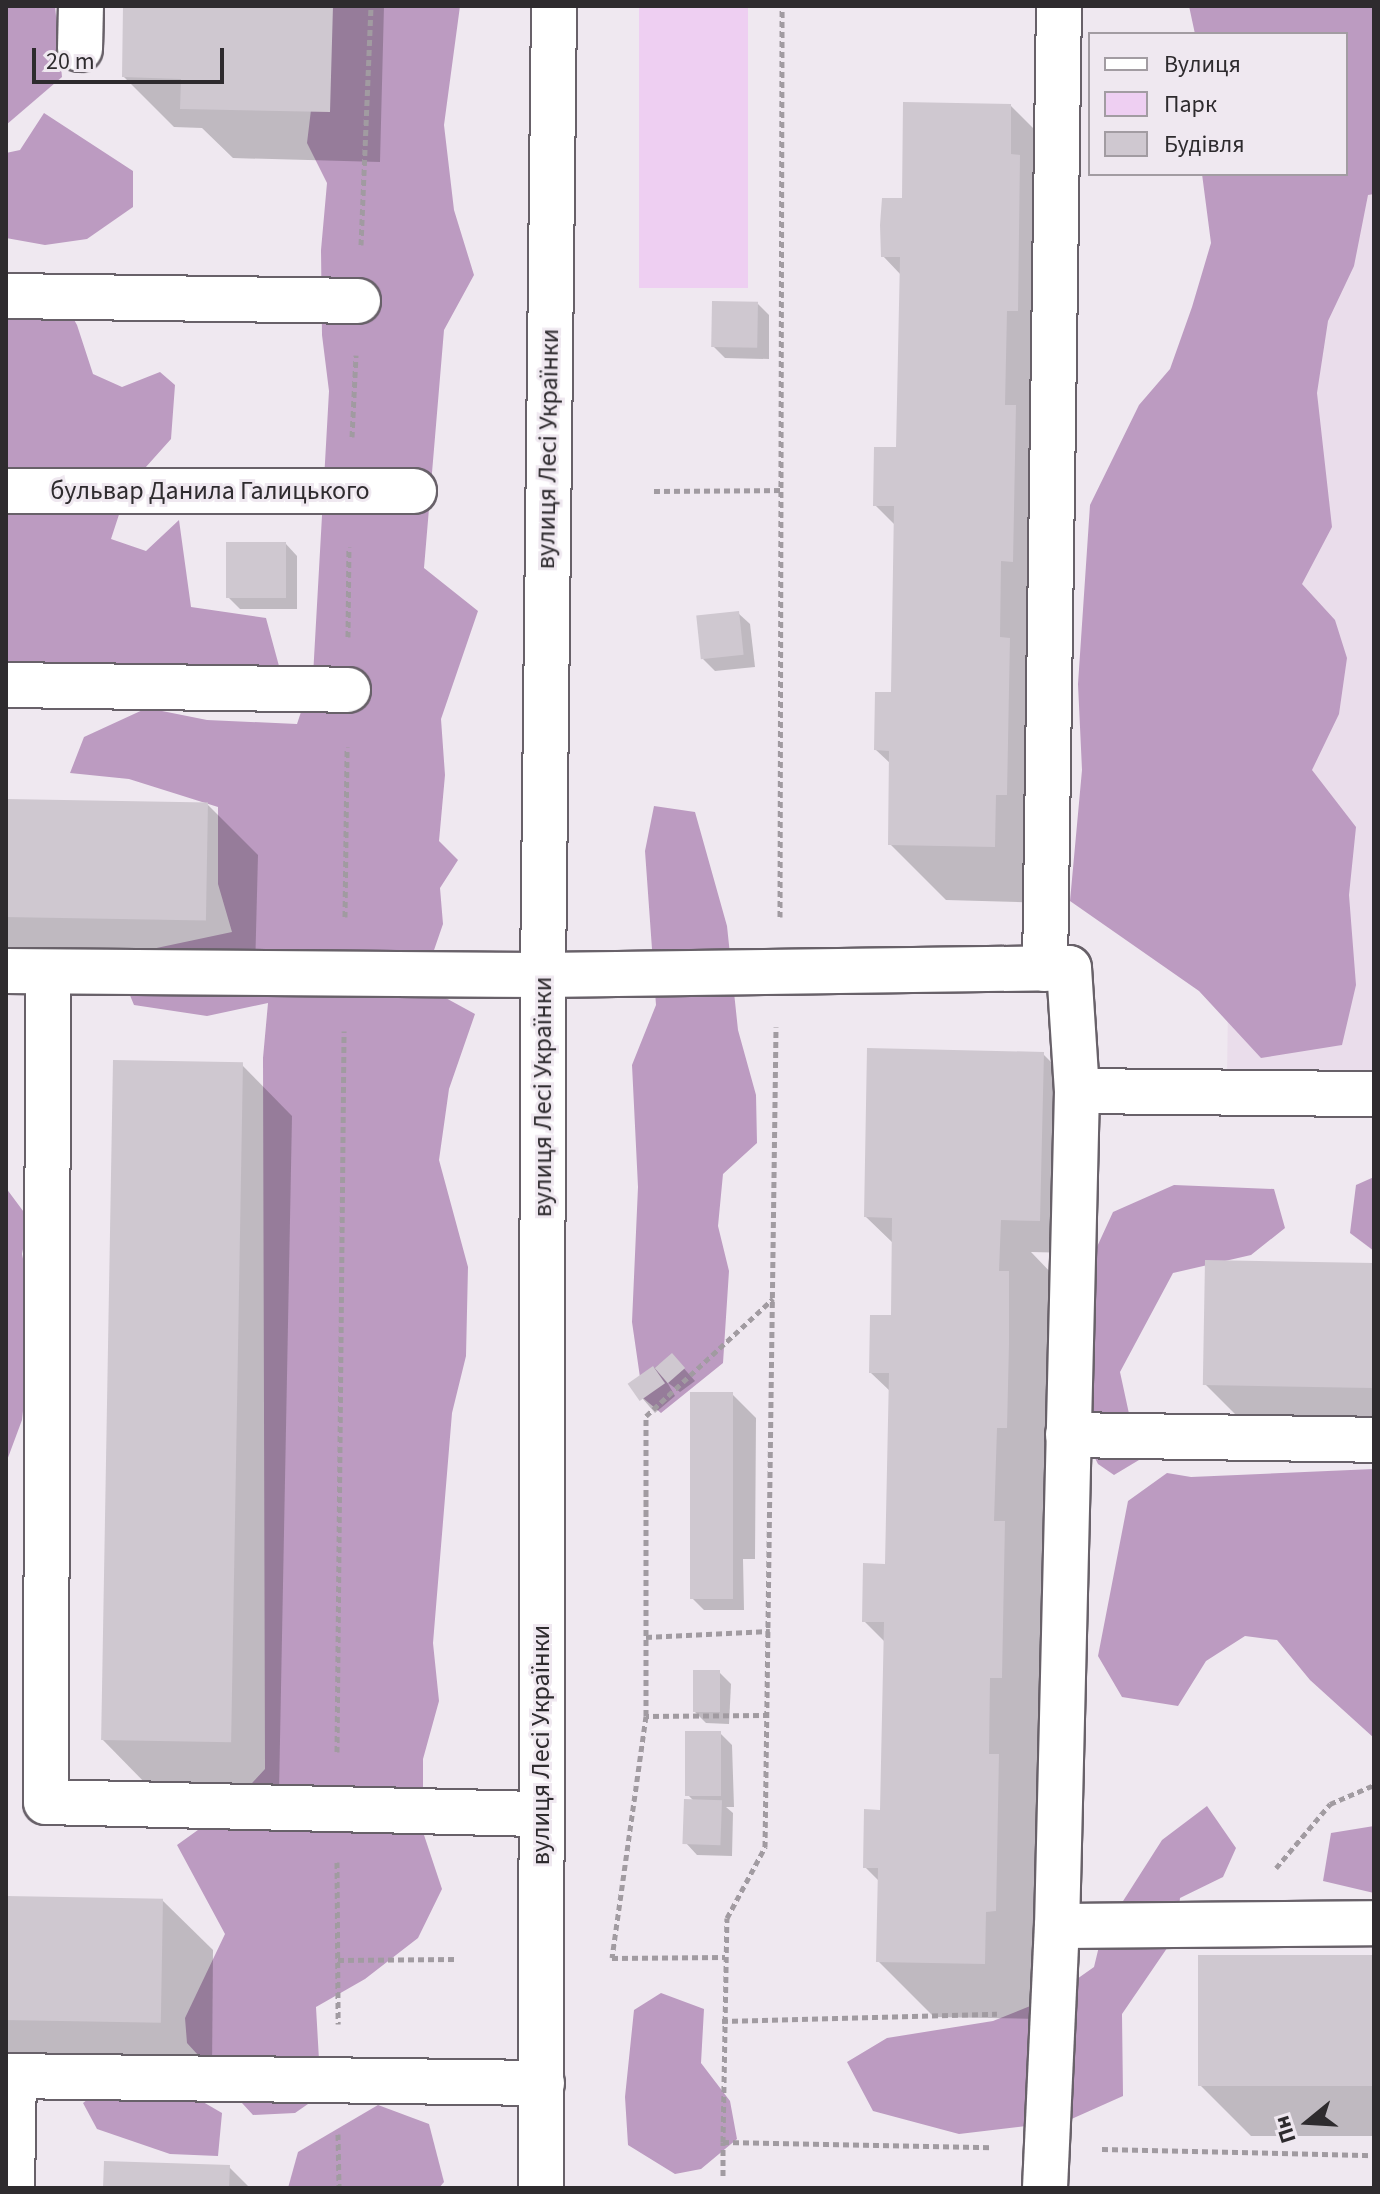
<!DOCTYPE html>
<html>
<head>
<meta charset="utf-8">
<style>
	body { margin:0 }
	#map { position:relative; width:1380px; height:2194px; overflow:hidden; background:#efe8f0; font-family:"Source Sans 3",sans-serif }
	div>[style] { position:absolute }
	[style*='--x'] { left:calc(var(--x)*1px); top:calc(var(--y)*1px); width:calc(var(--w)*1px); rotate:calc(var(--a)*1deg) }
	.built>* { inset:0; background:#eaddeb }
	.green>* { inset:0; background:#eecff2; transform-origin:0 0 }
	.forest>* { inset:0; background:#bc9bc1 }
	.shadow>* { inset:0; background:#0003 }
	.building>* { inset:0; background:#cfc8d0; transform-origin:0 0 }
	.path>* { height:5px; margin-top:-2.5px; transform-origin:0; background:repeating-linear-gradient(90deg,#a19ba1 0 6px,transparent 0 10px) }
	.roads { filter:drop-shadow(2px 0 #686169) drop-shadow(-2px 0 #686169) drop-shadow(0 2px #686169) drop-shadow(0 -2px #686169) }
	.minor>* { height:44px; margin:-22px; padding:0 22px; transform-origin:22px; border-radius:22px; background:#fff }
	.major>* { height:44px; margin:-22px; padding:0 22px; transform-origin:22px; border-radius:22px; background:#fff }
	span { translate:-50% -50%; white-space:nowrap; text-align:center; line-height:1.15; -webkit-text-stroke:6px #efe8f0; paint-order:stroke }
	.street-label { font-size:26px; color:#2e2b2e }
	.frame { position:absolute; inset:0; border:8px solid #2e2b2e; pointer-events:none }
	.legend { position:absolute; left:1088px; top:32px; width:260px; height:144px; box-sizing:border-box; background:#efe8f0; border:2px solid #a29ca2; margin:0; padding:10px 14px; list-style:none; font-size:24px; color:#2e2b2e }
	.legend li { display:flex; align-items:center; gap:16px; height:40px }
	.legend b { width:40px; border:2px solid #a29ca2 }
	.north { position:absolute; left:1268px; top:2082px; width:80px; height:80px; -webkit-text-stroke:6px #efe8f0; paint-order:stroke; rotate:252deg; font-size:22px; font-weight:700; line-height:32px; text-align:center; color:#2e2b2e }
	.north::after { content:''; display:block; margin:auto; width:28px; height:36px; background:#2e2b2e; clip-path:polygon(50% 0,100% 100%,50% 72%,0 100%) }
	.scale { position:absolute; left:32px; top:48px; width:192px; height:36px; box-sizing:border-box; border:4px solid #2e2b2e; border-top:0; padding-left:10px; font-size:24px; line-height:28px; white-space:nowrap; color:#2e2b2e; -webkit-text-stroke:6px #efe8f0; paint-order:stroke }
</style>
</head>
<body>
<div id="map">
	<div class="built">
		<div style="clip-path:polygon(1374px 6px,1374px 1078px,1227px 1076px,1240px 174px,1346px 174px,1346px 34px)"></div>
	</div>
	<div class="green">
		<div style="left:639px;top:6px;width:109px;height:282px"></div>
	</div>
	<div class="forest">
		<div style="clip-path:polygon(6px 6px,55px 6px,62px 77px,6px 125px)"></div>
		<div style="clip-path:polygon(312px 6px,460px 6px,444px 125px,454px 210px,474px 275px,444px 330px,424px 568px,478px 611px,441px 719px,445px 775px,439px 841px,458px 860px,440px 888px,443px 924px,422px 985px,475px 1014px,449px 1089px,439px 1160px,468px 1267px,466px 1356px,452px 1413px,433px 1643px,439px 1701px,423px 1759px,423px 1832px,442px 1889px,418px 1938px,365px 1979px,316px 2007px,321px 2095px,295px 2113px,253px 2115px,187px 2043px,185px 2018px,225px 1934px,177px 1845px,230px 1807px,265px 1769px,263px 1058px,268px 1003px,207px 1016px,134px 1005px,114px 957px,232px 932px,218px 884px,218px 807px,129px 779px,70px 773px,84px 737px,147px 708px,207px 720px,297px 724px,313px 676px,329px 391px,322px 335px,321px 250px,327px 183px,307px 143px,317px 60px)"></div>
		<div style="clip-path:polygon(1189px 6px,1374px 6px,1374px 194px,1368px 195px,1354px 266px,1328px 321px,1317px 393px,1332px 527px,1302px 584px,1335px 620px,1347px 658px,1339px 714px,1312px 770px,1356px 827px,1349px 895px,1356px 985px,1342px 1045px,1261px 1058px,1199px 991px,1070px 901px,1082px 770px,1078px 684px,1090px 505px,1139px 405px,1170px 369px,1192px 307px,1211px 243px,1202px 174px,1346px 174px,1346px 34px,1195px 34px)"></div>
		<div style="clip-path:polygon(44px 113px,133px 171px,133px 207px,87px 239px,45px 245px,6px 238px,6px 153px,20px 150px)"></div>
		<div style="clip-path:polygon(6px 279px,56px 288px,77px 325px,93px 374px,122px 387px,160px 372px,175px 385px,171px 439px,128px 487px,111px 539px,146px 551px,179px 520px,191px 607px,266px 618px,279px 666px,250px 686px,6px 703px)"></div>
		<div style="clip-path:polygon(654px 806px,695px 812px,727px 926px,738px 1030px,756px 1095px,757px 1143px,723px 1174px,718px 1226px,729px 1271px,723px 1363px,661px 1413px,643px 1398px,632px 1322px,638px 1187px,632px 1065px,656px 1005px,645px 851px)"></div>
		<div style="clip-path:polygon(1374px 1177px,1374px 1251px,1350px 1233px,1356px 1185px)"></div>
		<div style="clip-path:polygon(1174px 1185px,1274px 1189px,1285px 1228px,1251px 1255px,1173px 1273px,1120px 1372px,1139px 1460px,1114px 1475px,1098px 1464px,1071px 1411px,1085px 1273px,1113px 1212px)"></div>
		<div style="clip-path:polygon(6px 1188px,29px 1219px,22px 1254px,34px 1311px,22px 1420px,6px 1463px)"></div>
		<div style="clip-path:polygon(1374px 1469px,1374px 1738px,1310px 1680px,1277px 1640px,1245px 1636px,1206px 1661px,1178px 1706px,1122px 1697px,1098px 1656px,1128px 1501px,1167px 1473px,1191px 1477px)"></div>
		<div style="clip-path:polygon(1207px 1806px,1236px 1848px,1223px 1877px,1180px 1898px,1176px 1935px,1122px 2014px,1123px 2096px,1067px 2121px,959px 2134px,873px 2111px,847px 2062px,887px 2038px,993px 2021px,1050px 1998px,1094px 1967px,1102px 1934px,1162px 1840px)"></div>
		<div style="clip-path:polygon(1374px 1826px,1374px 1893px,1323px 1881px,1331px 1833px)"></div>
		<div style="clip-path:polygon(661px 1993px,704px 2009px,701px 2063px,730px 2101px,737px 2139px,701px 2169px,675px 2174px,628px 2145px,625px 2097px,634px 2010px)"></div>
		<div style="clip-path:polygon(191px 2095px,222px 2113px,218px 2156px,170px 2154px,97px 2129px,83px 2103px,92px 2096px)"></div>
		<div style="clip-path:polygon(378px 2105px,429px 2124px,444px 2182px,439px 2188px,288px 2188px,298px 2152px)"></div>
	</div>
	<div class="shadow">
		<div style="clip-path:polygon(125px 6px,384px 6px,380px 162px,233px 158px,202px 128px,174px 127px,124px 77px)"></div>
		<div style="clip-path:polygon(1011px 106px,1067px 162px,1050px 903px,946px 900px,890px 844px,891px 764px,876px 750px,893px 694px,896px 526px,875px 505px,898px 449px,901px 275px,883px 256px,904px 200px)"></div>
		<div style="clip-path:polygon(758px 304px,769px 315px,769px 359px,725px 358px,713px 346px)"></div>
		<div style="clip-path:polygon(286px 544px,297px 556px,297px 609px,240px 609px,228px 597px)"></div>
		<div style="clip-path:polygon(738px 613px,750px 624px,755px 667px,715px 671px,703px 659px)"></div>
		<div style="clip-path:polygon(6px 801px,208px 805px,258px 855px,255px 971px,6px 966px)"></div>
		<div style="clip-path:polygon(1043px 1054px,1076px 1087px,1073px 1253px,1031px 1252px,1056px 1278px,1040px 2019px,934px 2017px,878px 1961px,880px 1882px,865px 1867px,882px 1812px,885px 1642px,864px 1621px,887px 1566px,891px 1392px,871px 1373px,892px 1317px,894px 1244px,866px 1217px)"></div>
		<div style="clip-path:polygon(242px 1065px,292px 1116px,279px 1793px,152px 1790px,102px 1739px)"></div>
		<div style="clip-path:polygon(1374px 1264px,1374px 1436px,1256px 1435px,1205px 1384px)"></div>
		<div style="clip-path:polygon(672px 1355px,695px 1381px,680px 1392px,667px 1382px,675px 1396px,655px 1413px,631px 1385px)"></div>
		<div style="clip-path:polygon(732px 1394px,756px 1418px,755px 1559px,743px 1559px,744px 1610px,704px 1610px,692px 1598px)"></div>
		<div style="clip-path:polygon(719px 1672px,731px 1684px,729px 1724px,706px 1723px,694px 1711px)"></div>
		<div style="clip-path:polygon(720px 1733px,732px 1745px,734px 1807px,726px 1807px,733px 1813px,732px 1856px,697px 1855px,686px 1843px,694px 1801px,688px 1795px)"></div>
		<div style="clip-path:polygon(6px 1898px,162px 1900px,213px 1950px,212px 2072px,6px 2069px)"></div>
		<div style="clip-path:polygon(1374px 1957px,1374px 2136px,1251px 2136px,1200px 2085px)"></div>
		<div style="clip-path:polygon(229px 2167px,250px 2188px,105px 2188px)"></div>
	</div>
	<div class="building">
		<div style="clip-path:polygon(123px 6px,333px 6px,330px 112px,180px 109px,181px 79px,122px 77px)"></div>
		<div style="clip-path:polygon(903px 102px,1011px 104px,1011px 154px,1020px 155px,1018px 311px,1007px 311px,1005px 405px,1016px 405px,1013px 562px,1001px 561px,1000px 637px,1010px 638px,1007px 795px,996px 795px,995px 847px,888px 845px,889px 751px,874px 750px,875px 692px,891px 692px,894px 506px,873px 506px,874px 447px,896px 447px,900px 257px,881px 257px,880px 225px,882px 198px,902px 198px)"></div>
		<div style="left:712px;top:301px;width:46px;height:46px;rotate:1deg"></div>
		<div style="left:226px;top:542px;width:60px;height:56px"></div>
		<div style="left:739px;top:611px;width:44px;height:43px;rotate:84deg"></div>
		<div style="left:6px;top:799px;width:202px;height:118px;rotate:1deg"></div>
		<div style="clip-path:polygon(867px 1048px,1044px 1052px,1040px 1221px,1001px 1220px,999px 1271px,1009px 1271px,1009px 1344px,1007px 1428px,997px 1428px,994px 1521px,1005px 1521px,1002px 1678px,990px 1678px,989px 1754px,999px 1754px,996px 1911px,986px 1912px,985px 1964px,876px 1962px,878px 1868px,863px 1868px,864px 1809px,880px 1810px,884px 1622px,862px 1622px,863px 1563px,885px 1564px,889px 1373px,869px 1373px,870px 1315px,891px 1315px,892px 1218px,864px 1217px)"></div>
		<div style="left:113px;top:1060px;width:130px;height:680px;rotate:1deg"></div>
		<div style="left:1205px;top:1260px;width:169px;height:125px;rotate:1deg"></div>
		<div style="left:672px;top:1353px;width:20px;height:23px;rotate:49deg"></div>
		<div style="left:653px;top:1366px;width:21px;height:31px;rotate:55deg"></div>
		<div style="left:690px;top:1392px;width:43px;height:207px"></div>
		<div style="left:693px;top:1670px;width:27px;height:42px"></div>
		<div style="left:685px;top:1731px;width:36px;height:65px"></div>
		<div style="left:684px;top:1799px;width:38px;height:45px;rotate:2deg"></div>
		<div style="left:6px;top:1896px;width:157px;height:124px;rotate:1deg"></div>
		<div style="left:1198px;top:1955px;width:176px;height:131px"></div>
		<div style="clip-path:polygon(104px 2161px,230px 2165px,229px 2188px,103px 2188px)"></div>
	</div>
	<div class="path">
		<div style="--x:361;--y:245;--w:239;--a:-87.6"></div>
		<div style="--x:352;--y:437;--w:82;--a:-87.2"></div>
		<div style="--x:654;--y:491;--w:129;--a:-0.4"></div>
		<div style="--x:348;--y:637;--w:90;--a:-89.4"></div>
		<div style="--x:345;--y:917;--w:170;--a:-89.3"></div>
		<div style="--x:780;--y:917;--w:911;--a:-89.87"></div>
		<div style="--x:646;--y:1637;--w:124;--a:-2.8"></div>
		<div style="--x:769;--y:1715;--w:123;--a:179.5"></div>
		<div style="--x:646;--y:1716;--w:300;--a:-90"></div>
		<div style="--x:646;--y:1416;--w:173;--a:-42.7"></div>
		<div style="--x:646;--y:1716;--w:244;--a:98"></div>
		<div style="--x:612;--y:1958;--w:113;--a:-0.5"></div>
		<div style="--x:337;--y:1752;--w:721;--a:-89.44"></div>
		<div style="--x:337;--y:1862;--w:162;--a:89.6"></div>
		<div style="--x:1276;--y:1868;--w:84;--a:-49.8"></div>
		<div style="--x:1330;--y:1804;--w:48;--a:-23.4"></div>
		<div style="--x:338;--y:1960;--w:119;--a:-0.5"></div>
		<div style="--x:722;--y:2021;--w:275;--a:-1.5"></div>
		<div style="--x:338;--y:2134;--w:54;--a:88.9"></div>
		<div style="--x:723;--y:2142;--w:224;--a:-89"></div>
		<div style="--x:727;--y:1918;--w:81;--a:-61.8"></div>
		<div style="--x:765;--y:1847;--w:820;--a:-89.23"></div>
		<div style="--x:1102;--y:2149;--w:272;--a:1.3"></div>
		<div style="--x:723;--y:2176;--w:34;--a:-90"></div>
		<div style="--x:723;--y:2142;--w:269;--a:1.1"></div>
	</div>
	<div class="roads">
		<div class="minor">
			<div style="--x:80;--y:49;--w:43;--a:-88.7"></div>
			<div style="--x:6;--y:296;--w:352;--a:0.8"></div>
			<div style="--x:6;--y:491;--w:408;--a:0"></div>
			<div style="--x:6;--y:685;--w:342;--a:0.8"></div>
			<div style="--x:1045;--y:969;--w:963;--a:-89.17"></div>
			<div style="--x:6;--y:971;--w:537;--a:0.43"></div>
			<div style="--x:543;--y:975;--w:526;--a:-0.76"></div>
			<div style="--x:1069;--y:968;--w:123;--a:86.3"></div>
			<div style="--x:1077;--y:1091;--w:835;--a:91.37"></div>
			<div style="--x:48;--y:972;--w:830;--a:90.14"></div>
			<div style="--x:46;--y:1802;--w:495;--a:1.4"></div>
			<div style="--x:1077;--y:1091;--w:297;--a:0.6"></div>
			<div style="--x:1068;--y:1435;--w:306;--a:0.9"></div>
			<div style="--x:6;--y:2076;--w:536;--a:0.75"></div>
			<div style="--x:12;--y:2188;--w:112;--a:-89"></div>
			<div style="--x:1045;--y:2188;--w:262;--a:-87.4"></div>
			<div style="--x:1057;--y:1926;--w:317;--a:-0.5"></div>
		</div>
		<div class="major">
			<div style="--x:541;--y:2188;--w:1213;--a:-89.91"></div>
			<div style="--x:543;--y:975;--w:969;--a:-89.35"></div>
		</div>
	</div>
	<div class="street-label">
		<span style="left:548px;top:449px;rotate:-89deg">вулиця Лесі Українки</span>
		<span style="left:210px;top:491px">бульвар Данила Галицького</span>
		<span style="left:543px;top:1097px;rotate:-90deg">вулиця Лесі Українки</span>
		<span style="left:541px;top:1745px;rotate:-90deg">вулиця Лесі Українки</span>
	</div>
	<div class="frame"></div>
	<ul class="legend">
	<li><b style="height:10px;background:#fff"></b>Вулиця</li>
	<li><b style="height:22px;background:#eecff2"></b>Парк</li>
	<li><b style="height:22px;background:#cfc8d0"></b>Будівля</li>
	</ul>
	<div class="north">Пн</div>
	<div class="scale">20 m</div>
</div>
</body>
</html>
